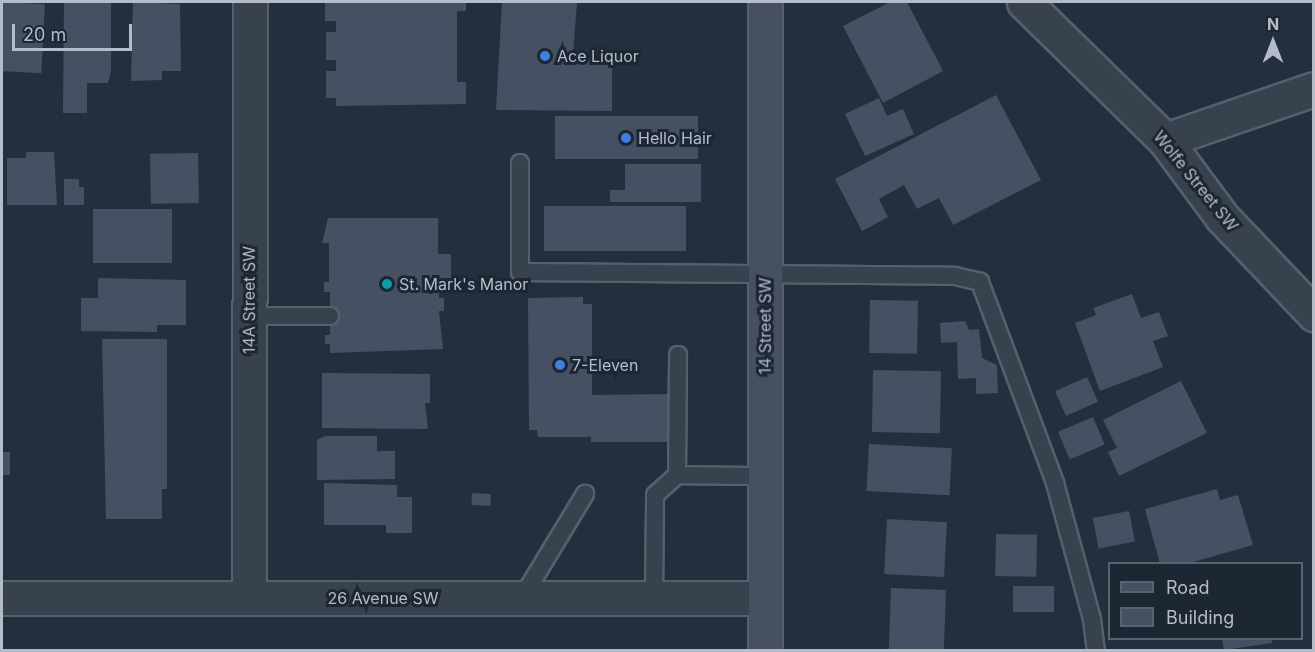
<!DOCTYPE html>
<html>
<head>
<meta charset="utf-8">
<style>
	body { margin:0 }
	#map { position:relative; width:1315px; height:652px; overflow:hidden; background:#242f3e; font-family:Inter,sans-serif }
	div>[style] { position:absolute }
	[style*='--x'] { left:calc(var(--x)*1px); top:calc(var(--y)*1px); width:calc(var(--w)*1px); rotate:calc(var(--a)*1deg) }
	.building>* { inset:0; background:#455162; transform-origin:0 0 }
	.roads { filter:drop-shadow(2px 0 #565f6c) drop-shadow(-2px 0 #565f6c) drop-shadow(0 2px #565f6c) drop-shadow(0 -2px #565f6c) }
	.service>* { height:16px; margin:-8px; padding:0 8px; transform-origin:8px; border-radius:8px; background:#38414e }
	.minor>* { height:33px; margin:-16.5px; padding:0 16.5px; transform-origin:16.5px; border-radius:16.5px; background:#38414e }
	.tertiary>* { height:33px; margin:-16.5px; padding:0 16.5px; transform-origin:16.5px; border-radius:16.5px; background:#38414e }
	.secondary>* { height:33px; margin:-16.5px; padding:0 16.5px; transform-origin:16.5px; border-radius:16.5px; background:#465061 }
	.dots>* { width:16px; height:16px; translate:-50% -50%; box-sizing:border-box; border:3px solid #1d2633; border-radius:50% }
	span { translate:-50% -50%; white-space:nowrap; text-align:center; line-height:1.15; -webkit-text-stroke:6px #1d2633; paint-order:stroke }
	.poi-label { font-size:16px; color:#b4bcc9 }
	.left { translate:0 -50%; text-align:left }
	.street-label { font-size:16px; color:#b4bcc9 }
	.frame { position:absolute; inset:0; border:3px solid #b4bcc9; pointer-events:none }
	.legend { position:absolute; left:1108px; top:562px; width:195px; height:78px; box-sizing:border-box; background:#1d2633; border:2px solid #59626f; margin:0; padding:8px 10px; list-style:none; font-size:18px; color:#b4bcc9 }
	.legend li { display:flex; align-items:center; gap:12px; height:30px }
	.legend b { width:30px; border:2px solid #59626f }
	.north { position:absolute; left:1243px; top:12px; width:60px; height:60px; -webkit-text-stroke:4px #1d2633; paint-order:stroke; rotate:0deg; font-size:16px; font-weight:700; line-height:24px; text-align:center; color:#b4bcc9 }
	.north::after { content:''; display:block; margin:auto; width:21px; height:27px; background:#b4bcc9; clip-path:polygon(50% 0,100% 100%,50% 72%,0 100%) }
	.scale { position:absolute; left:12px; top:24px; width:120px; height:27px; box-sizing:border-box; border:3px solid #b4bcc9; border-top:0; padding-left:8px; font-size:18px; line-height:21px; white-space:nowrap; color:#b4bcc9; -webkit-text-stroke:4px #1d2633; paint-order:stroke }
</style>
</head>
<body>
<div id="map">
	<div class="building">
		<div style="left:2px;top:2px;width:43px;height:69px;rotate:3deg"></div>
		<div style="clip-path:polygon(64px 2px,111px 3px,111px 71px,108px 83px,87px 83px,87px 113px,63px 113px)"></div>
		<div style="clip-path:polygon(133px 2px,180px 4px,181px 71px,162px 71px,162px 80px,131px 81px)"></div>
		<div style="clip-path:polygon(325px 2px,466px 2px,466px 11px,457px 11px,457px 82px,466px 82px,466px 104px,336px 106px,336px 98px,326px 98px,326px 71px,336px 71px,336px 60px,326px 60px,326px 32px,336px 32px,336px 21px,325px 21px)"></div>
		<div style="clip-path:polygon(502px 2px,577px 2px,573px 55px,597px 60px,602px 55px,612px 56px,612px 111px,496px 110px)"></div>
		<div style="clip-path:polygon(890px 2px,907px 2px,943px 71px,883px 103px,843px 26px)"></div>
		<div style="clip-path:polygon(996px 95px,1041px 180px,953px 225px,939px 198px,917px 209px,904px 185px,879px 199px,888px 217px,862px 231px,835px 179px)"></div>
		<div style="clip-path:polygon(879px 98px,887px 116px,903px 109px,914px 134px,865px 156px,845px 114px)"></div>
		<div style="left:555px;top:116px;width:143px;height:43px"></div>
		<div style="clip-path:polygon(26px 152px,54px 152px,57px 205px,7px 205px,7px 158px,26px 158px)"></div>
		<div style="left:198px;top:153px;width:50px;height:48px;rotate:89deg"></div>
		<div style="clip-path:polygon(625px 164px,701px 164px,701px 202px,610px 202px,610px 190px,625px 190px)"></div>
		<div style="clip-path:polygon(64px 179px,79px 179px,79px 187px,84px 187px,84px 205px,64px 205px)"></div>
		<div style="left:544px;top:206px;width:142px;height:45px"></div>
		<div style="left:93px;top:209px;width:79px;height:54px"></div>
		<div style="clip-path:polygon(328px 218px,438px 218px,438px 254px,451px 254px,451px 287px,439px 287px,439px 298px,444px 298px,444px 311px,439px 311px,443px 349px,330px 353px,330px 344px,325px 344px,325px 335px,330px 335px,330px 292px,324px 292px,324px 282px,329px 282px,329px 243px,322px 243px)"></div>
		<div style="clip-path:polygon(98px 278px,186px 280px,186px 325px,157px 325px,157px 332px,81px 331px,81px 298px,98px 298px)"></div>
		<div style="clip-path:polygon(1132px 294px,1141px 318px,1159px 312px,1168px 336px,1153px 341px,1163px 367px,1100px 391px,1075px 323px,1096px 315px,1093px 308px)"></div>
		<div style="clip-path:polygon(583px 297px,583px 304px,592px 304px,592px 395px,671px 394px,672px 442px,591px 442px,591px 437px,538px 437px,537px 430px,529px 430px,528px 298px)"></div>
		<div style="left:870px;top:300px;width:48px;height:53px;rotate:1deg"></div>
		<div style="clip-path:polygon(965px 321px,969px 330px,979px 329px,982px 358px,997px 365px,998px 393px,976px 394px,976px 378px,958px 379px,957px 342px,941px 343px,940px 323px)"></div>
		<div style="clip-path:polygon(102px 339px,167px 339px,167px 489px,162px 489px,162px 519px,106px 519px)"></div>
		<div style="left:873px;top:370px;width:68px;height:62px;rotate:1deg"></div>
		<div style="clip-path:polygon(322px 373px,430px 374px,430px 403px,425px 403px,428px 429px,322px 428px)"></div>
		<div style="left:1087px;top:377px;width:27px;height:35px;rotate:66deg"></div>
		<div style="clip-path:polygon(1181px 381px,1207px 433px,1119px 476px,1108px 452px,1117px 448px,1103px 420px)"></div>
		<div style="left:1093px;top:417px;width:30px;height:38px;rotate:67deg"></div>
		<div style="clip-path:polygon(325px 436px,377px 436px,377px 451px,395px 451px,395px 479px,317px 480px,317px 440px)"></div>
		<div style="left:869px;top:444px;width:83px;height:47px;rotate:3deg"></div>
		<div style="left:2px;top:452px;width:8px;height:23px"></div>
		<div style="clip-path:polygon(324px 483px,397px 485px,397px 497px,412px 497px,412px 533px,386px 533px,386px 525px,324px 525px)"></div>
		<div style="clip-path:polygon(1217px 489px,1220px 500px,1238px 495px,1253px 545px,1186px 564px,1160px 564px,1145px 509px)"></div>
		<div style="left:472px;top:493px;width:19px;height:12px;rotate:3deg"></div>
		<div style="left:1129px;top:511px;width:31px;height:37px;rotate:79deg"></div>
		<div style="left:887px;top:519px;width:60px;height:55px;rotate:3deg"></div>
		<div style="left:996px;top:534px;width:41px;height:42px;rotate:1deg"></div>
		<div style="left:1013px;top:586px;width:41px;height:26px"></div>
		<div style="left:891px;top:588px;width:55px;height:62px;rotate:2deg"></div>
		<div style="clip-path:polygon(1222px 638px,1271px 638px,1272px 643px,1224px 650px)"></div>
	</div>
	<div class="roads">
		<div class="service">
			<div style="--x:520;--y:163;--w:109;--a:90"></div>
			<div style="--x:520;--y:272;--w:435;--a:0.5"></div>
			<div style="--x:955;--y:276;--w:26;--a:13"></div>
			<div style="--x:980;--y:282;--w:215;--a:69.5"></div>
			<div style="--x:1055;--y:483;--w:141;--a:74.8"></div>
			<div style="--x:1092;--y:619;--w:31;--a:83"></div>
			<div style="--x:249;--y:316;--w:81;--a:0"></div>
			<div style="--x:677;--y:475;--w:120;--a:-89.5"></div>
			<div style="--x:522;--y:598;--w:122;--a:-58.8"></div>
			<div style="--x:654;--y:598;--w:103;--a:-89.4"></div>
			<div style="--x:655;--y:495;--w:30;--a:-42"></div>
			<div style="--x:677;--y:475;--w:88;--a:0.7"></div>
		</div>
		<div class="minor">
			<div style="--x:1024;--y:2;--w:197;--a:44.4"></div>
			<div style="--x:1165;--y:140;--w:96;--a:53.5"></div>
			<div style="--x:1222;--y:217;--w:134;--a:46.5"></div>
			<div style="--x:1165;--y:140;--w:157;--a:-18.9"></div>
			<div style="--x:249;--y:598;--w:596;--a:-89.9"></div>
		</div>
		<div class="tertiary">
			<div style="--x:2;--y:598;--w:763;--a:0"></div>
		</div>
		<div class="secondary">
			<div style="--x:765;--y:650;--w:648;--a:-90"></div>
		</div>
	</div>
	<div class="dots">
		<div style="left:545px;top:56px;background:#3f7fe0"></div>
		<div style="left:626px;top:138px;background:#3f7fe0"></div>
		<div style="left:387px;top:284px;background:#0f9aa8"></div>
		<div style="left:560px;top:365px;background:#3f7fe0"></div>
	</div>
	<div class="poi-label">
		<span class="left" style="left:557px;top:56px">Ace Liquor</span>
		<span class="left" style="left:638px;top:138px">Hello Hair</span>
		<span class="left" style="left:399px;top:284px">St. Mark's Manor</span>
		<span class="left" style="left:572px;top:365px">7-Eleven</span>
	</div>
	<div class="street-label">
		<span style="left:1196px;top:181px;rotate:51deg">Wolfe Street SW</span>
		<span style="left:249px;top:300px;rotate:-90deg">14A Street SW</span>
		<span style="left:765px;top:326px;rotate:-90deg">14 Street SW</span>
		<span style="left:383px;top:598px">26 Avenue SW</span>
	</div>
	<div class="frame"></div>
	<ul class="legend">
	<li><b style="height:8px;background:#465061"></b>Road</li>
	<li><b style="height:16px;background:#455162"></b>Building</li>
	</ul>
	<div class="north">N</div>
	<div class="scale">20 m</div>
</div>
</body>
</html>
